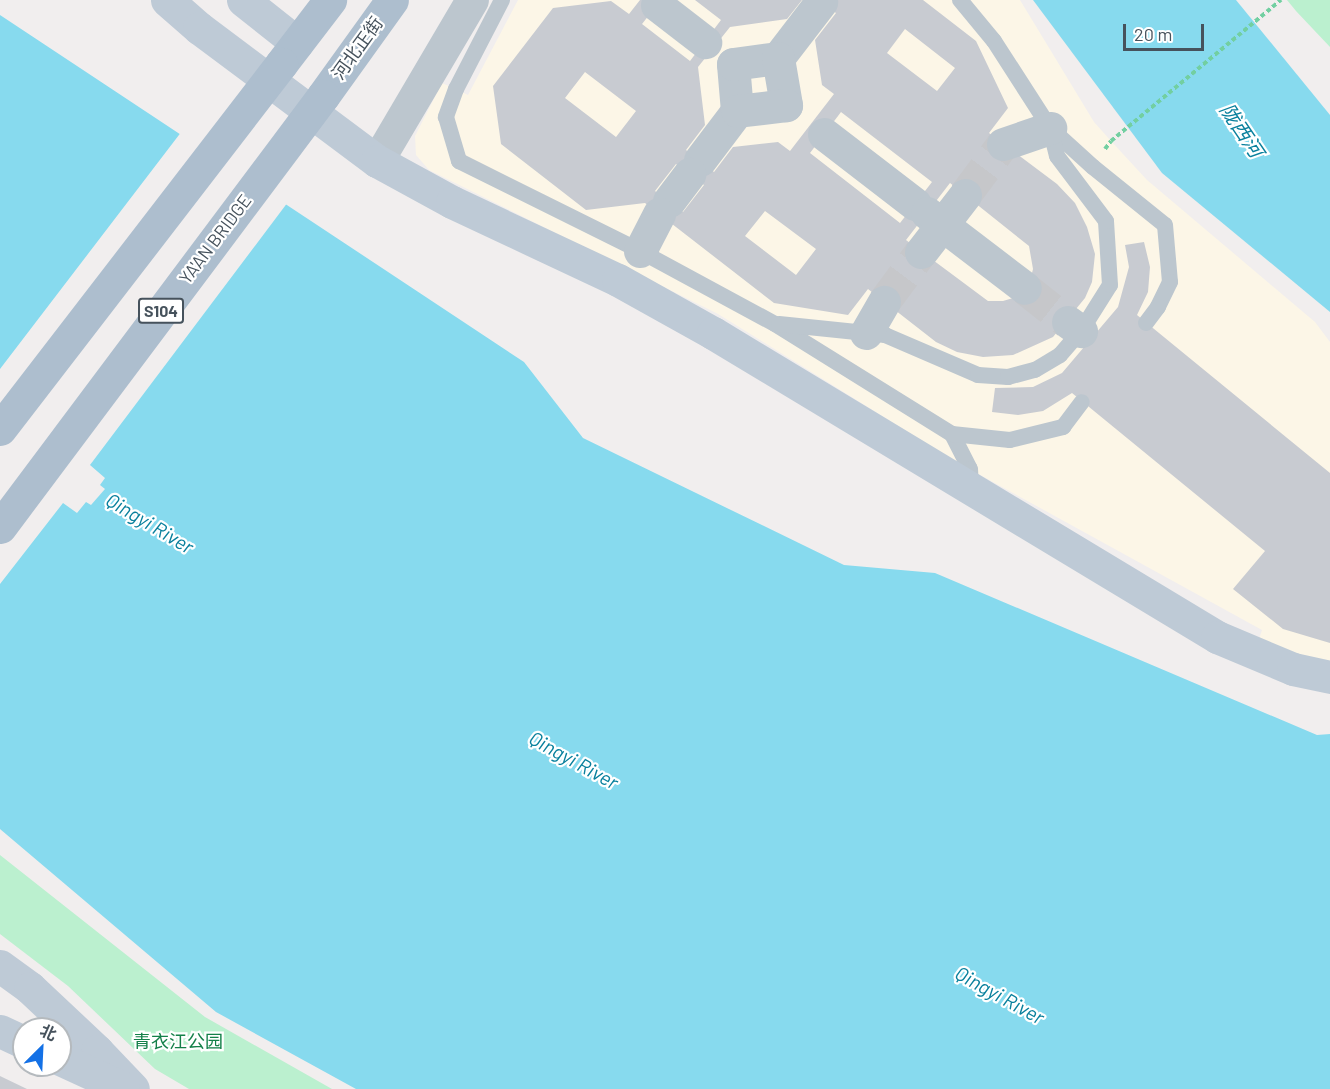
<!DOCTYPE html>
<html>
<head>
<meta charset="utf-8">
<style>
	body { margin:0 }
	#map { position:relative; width:1330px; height:1089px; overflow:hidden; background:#f1eeee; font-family:Barlow,"Noto Sans SC",sans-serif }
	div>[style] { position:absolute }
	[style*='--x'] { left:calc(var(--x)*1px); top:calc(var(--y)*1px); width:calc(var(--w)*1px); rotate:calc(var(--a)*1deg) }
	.commercial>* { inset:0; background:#fcf6e7 }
	.green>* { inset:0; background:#bbf0cf }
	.water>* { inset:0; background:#87daee }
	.pier>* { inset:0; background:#f1eeee }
	.building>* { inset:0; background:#c8cbd1 }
	.street-tunnel>* { height:33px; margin-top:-16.5px; transform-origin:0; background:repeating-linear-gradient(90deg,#c6c7ca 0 33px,transparent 0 49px) }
	.path>* { height:4px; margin-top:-2px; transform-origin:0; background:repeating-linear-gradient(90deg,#72cfa1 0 4.5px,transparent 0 7.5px) }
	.lane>* { height:16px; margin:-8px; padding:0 8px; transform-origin:8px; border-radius:8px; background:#bcc6ce }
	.street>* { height:33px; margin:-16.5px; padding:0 16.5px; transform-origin:16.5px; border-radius:16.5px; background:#bcc6ce }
	.secondary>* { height:33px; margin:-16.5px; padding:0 16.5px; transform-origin:16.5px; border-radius:16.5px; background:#becad6 }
	.primary>* { height:33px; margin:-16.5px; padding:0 16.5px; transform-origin:16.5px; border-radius:16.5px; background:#adbece }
	.primary-bridge>* { height:33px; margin:-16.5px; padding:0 16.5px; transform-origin:16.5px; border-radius:16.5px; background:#adbece }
	span { translate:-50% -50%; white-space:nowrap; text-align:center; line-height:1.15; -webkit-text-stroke:4.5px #fff; paint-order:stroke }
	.shield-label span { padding:2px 4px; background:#fff; border:2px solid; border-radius:4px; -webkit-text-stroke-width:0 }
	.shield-label { font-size:16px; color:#46525c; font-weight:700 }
	.street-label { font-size:18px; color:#46525c }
	.park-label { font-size:18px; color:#148049 }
	.water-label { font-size:20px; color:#09809d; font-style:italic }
	.north { position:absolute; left:12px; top:1017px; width:60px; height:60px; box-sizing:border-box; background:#fff; border:2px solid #b5babe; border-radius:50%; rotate:24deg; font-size:16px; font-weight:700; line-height:24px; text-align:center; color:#46525c }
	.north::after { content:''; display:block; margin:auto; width:21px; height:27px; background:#1471e6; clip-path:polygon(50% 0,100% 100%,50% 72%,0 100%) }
	.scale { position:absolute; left:1123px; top:24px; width:81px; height:27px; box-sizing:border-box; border:3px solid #46525c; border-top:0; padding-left:8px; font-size:18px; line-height:21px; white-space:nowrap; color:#46525c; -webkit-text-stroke:4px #fff; paint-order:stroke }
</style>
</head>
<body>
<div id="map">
	<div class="commercial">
		<div style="clip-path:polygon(518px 0,1020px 0,1094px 122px,1111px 141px,1147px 180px,1315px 322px,1330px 342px,1330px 661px,1292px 654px,1259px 639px,1262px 630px,953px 460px,718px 314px,429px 170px,416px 155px,415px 136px,442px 83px,468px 95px)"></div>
	</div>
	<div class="green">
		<div style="clip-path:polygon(1287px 0,1330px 0,1330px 47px,1296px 11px)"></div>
		<div style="clip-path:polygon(0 855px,205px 1017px,332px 1089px,189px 1089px,155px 1069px,68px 986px,0 934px)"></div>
	</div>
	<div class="water">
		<div style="clip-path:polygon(1033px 0,1236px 0,1330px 115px,1330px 312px,1162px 173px)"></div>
		<div style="clip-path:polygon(0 15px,524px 362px,583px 438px,844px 565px,935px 573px,1317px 735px,1330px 734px,1330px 1089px,356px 1089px,216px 1012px,0 829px)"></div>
	</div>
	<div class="pier">
		<div style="clip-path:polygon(182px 131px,288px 202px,90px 465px,105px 478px,100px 485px,105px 489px,91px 505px,86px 502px,77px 513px,63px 503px,0 584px,0 369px)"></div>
	</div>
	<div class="building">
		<div style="clip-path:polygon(evenodd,640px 0,661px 0,642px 24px,690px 61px,721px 20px,695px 0,802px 0,787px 19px,730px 27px,698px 67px,705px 125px,686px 150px,714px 172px,733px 147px,778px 142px,790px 151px,834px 94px,822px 85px,815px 40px,836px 13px,818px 0,923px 0,976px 41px,1008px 108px,989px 133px,1057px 184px,1075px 203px,1087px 227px,1095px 254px,1092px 282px,1085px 298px,1053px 337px,1013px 355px,983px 357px,957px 352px,936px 342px,868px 289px,848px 315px,774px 303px,645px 203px,586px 210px,501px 144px,493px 86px,553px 8px,611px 1px,629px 14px,640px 0,905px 29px,955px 68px,937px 91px,887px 53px,905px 29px,640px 0,585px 72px,636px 111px,616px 137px,565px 98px,585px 72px,640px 0,841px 112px,932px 182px,900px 223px,810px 153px,841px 112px,640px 0,676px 164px,704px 185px,683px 212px,655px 191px,676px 164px,640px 0,950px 183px,1029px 246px,1033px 269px,1030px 281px,1013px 298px,1003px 301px,988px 301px,906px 240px,950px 183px,640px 0,765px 211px,816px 249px,796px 275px,745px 236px,765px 211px)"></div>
		<div style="clip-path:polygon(1144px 242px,1150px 267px,1148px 292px,1137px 315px,1330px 473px,1330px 643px,1283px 629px,1233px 589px,1265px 551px,1072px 393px,1043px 411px,1018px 415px,992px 412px,995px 388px,1033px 387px,1062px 373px,1118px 307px,1129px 267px,1125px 245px)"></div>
		<div style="clip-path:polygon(0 1076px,27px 1089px,0 1089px)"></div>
	</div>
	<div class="street-tunnel">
		<div style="--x:965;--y:195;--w:64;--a:-53.3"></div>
		<div style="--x:1025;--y:288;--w:55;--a:38.3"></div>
		<div style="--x:884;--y:302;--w:62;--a:-53.5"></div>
	</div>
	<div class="path">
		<div style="--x:1105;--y:149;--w:10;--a:-53"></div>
		<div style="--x:1111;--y:141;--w:221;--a:-39.7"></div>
	</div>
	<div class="lane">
		<div style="--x:502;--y:0;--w:100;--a:117.3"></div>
		<div style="--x:456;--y:89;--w:30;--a:110"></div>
		<div style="--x:446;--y:117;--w:46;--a:73.5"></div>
		<div style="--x:459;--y:161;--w:202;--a:26.4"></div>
		<div style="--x:640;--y:251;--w:153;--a:28.4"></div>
		<div style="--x:775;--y:324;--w:208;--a:31.9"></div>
		<div style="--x:952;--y:434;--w:39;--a:63"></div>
		<div style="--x:970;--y:469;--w:20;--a:87"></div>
		<div style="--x:960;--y:0;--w:53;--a:50.3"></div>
		<div style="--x:994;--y:41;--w:103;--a:57.2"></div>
		<div style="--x:1050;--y:128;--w:58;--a:42.2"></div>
		<div style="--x:1093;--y:167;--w:92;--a:38.9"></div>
		<div style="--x:1165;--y:225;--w:57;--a:85"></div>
		<div style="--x:1170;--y:282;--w:28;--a:116"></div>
		<div style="--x:1158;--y:307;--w:20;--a:127"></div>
		<div style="--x:779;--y:324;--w:107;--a:5.9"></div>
		<div style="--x:885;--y:335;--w:101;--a:23.3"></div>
		<div style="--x:978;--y:375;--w:30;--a:4"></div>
		<div style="--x:1008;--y:377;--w:28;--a:-15"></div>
		<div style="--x:1035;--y:370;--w:29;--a:-31"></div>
		<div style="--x:1060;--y:355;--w:32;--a:-49"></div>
		<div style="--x:1081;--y:331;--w:54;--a:-57.8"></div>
		<div style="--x:1110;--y:285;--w:64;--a:-93.6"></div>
		<div style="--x:1106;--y:221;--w:81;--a:-127"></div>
		<div style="--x:1057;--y:156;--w:29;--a:-104"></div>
		<div style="--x:952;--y:434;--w:58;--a:5.9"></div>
		<div style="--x:1010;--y:440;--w:55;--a:-13.8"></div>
		<div style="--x:1063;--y:427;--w:31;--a:-53"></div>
	</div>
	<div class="street">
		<div style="--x:657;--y:5;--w:61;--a:37.6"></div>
		<div style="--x:778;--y:58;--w:71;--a:-52.5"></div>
		<div style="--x:824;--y:134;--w:115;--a:37.6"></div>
		<div style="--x:1003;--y:144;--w:50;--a:-18.8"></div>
		<div style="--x:700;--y:160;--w:61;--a:-52.9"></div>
		<div style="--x:737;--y:111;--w:47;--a:-94.9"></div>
		<div style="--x:733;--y:64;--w:45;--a:-7.6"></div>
		<div style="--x:778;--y:58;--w:48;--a:80.3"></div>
		<div style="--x:786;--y:105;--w:49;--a:173"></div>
		<div style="--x:377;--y:161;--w:187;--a:-59.5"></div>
		<div style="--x:669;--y:201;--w:34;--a:-53"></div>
		<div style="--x:927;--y:213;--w:123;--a:37.4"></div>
		<div style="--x:640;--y:251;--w:42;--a:-62.8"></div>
		<div style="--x:921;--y:252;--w:72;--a:-52.3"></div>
		<div style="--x:1068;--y:322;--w:16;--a:35"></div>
		<div style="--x:866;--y:333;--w:36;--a:-60"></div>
	</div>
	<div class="secondary">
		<div style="--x:167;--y:0;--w:43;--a:41.2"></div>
		<div style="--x:199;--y:28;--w:222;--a:36.8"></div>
		<div style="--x:377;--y:161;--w:85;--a:28.7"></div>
		<div style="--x:452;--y:202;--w:183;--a:25.2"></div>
		<div style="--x:618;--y:280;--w:109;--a:29.2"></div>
		<div style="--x:713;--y:333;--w:589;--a:31.1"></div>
		<div style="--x:1217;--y:637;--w:82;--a:22.8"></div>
		<div style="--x:1293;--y:669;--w:38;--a:12"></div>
		<div style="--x:243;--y:0;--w:69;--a:38.5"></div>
		<div style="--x:0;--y:966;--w:37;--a:36"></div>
		<div style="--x:30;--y:988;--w:92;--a:43.2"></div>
		<div style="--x:97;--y:1051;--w:52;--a:46.5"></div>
		<div style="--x:0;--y:1031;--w:26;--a:25"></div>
		<div style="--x:60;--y:1059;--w:69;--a:24.7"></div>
	</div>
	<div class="primary">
		<div style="--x:281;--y:64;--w:81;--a:-52.6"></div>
		<div style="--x:323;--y:96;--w:118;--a:-54.3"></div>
	</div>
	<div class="primary-bridge">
		<div style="--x:0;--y:429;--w:461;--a:-52.4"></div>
		<div style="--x:0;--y:527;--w:539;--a:-53.15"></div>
	</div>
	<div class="shield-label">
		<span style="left:161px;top:311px">S104</span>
	</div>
	<div class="street-label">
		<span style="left:357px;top:48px;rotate:-54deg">河北正街</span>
		<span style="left:215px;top:239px;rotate:-53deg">YA'AN BRIDGE</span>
	</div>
	<div class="park-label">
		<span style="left:178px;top:1041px">青衣江公园</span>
	</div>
	<div class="water-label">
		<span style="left:1242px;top:130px;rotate:56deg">陇西河</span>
		<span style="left:150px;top:523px;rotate:31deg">Qingyi River</span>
		<span style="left:574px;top:760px;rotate:29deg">Qingyi River</span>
		<span style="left:1000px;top:995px;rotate:29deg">Qingyi River</span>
	</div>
	<div class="north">北</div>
	<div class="scale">20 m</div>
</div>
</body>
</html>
